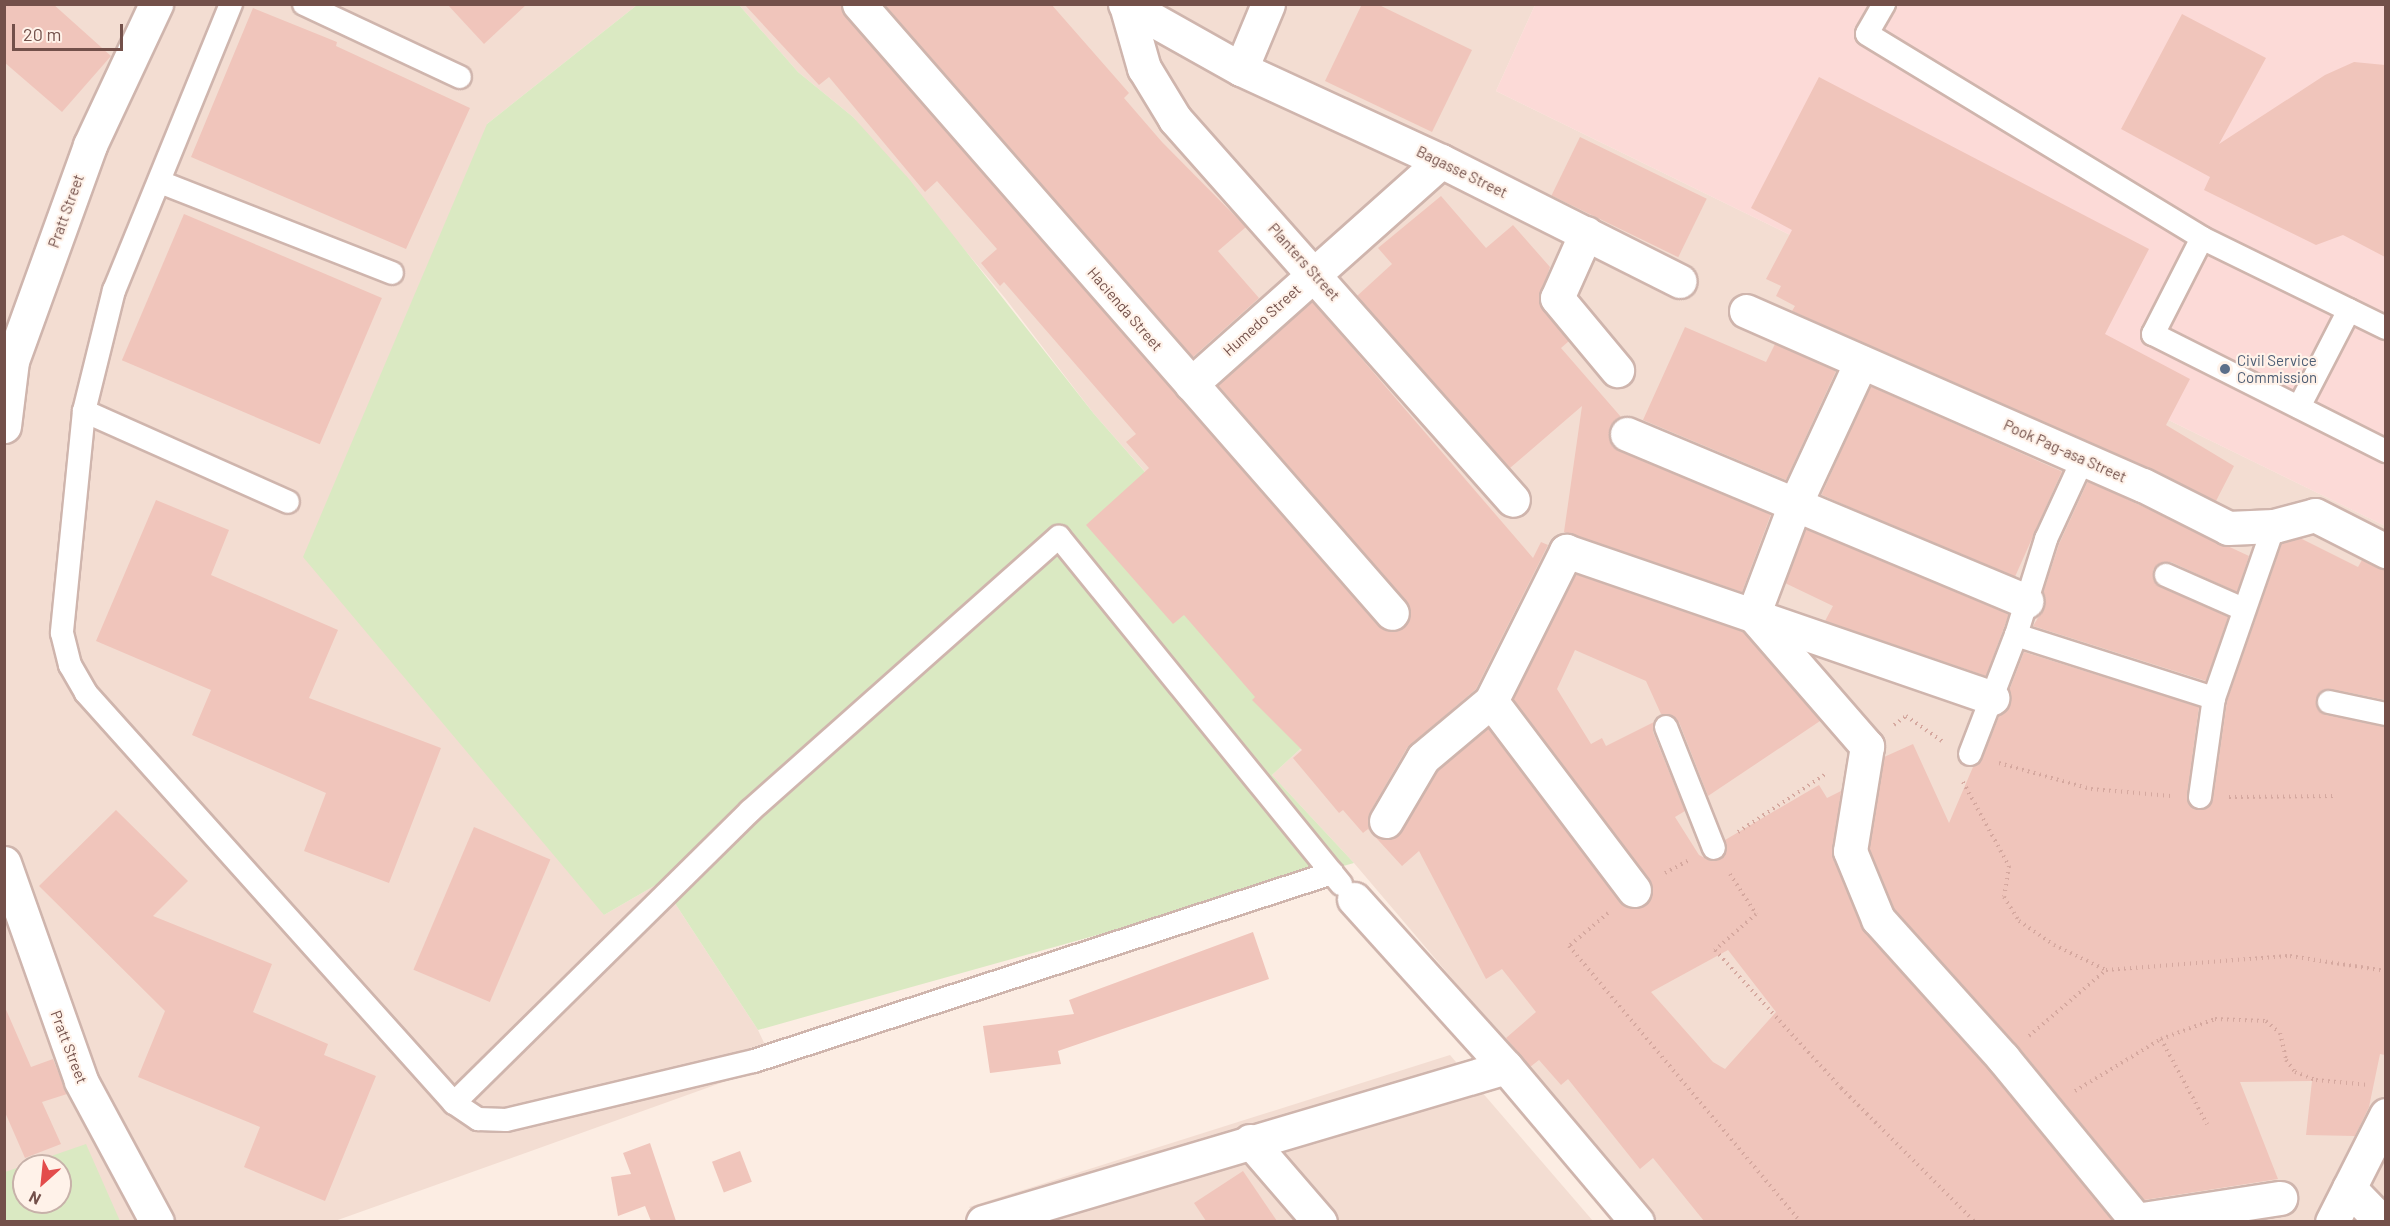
<!DOCTYPE html>
<html>
<head>
<meta charset="utf-8">
<style>
	body { margin:0 }
	#map { position:relative; width:2390px; height:1226px; overflow:hidden; background:#fcede3; font-family:Barlow,sans-serif }
	div>[style] { position:absolute }
	[style*='--x'] { left:calc(var(--x)*1px); top:calc(var(--y)*1px); width:calc(var(--w)*1px); rotate:calc(var(--a)*1deg) }
	.residential>* { inset:0; background:#f3ddd2 }
	.commercial>* { inset:0; background:#fcdad7 }
	.green>* { inset:0; background:#dae9c2 }
	.building>* { inset:0; background:#f0c5bb; transform-origin:0 0 }
	.path>* { height:4px; margin-top:-2px; transform-origin:0; background:repeating-linear-gradient(90deg,#d5a89f 0 1.5px,transparent 0 6px) }
	.roads { filter:drop-shadow(2px 0 #cfb5ad) drop-shadow(-2px 0 #cfb5ad) drop-shadow(0 2px #cfb5ad) drop-shadow(0 -2px #cfb5ad) }
	.lane>* { height:22px; margin:-11px; padding:0 11px; transform-origin:11px; border-radius:11px; background:#fff }
	.street>* { height:33px; margin:-16.5px; padding:0 16.5px; transform-origin:16.5px; border-radius:16.5px; background:#fff }
	.dots>* { width:16px; height:16px; translate:-50% -50%; box-sizing:border-box; border:3px solid #fff2e9; border-radius:50% }
	span { translate:-50% -50%; white-space:nowrap; text-align:center; line-height:1.15; -webkit-text-stroke:4.5px #fff2e9; paint-order:stroke }
	.street-label { font-size:15px; color:#73504a }
	.service-label { font-size:15px; color:#4e5e75 }
	.left { translate:0 -50%; text-align:left }
	.frame { position:absolute; inset:0; border:6px solid #73504a; pointer-events:none }
	.north { position:absolute; left:12px; top:1154px; width:60px; height:60px; box-sizing:border-box; background:#fff2e9; border:2px solid #c7b1a9; border-radius:50%; rotate:207deg; font-size:16px; font-weight:700; line-height:24px; text-align:center; color:#73504a }
	.north::after { content:''; display:block; margin:auto; width:21px; height:27px; background:#e34c4b; clip-path:polygon(50% 0,100% 100%,50% 72%,0 100%) }
	.scale { position:absolute; left:12px; top:24px; width:111px; height:27px; box-sizing:border-box; border:3px solid #73504a; border-top:0; padding-left:8px; font-size:18px; line-height:21px; white-space:nowrap; color:#73504a; -webkit-text-stroke:4px #fff2e9; paint-order:stroke }
</style>
</head>
<body>
<div id="map">
	<div class="residential">
		<div style="clip-path:polygon(evenodd,5px 5px,637px 5px,487px 124px,604px 915px,661px 882px,758px 1030px,774px 1064px,335px 1221px,5px 1222px,5px 5px,24px 1166px,60px 1166px,60px 1202px,24px 1202px,24px 1166px)"></div>
		<div style="clip-path:polygon(739px 5px,1535px 5px,1496px 91px,2385px 526px,2385px 1221px,1658px 1221px,1354px 863px,1272px 775px,1361px 693px,1299px 646px,1094px 414px,1005px 298px,853px 117px,798px 72px)"></div>
		<div style="clip-path:polygon(1450px 1055px,1593px 1221px,982px 1222px,969px 1207px)"></div>
	</div>
	<div class="commercial">
		<div style="clip-path:polygon(1535px 5px,2385px 5px,2385px 526px,1496px 91px)"></div>
	</div>
	<div class="green">
		<div style="clip-path:polygon(637px 5px,739px 5px,798px 72px,853px 117px,909px 179px,1094px 414px,1298px 646px,1361px 693px,1272px 775px,1354px 863px,758px 1030px,661px 882px,604px 915px,303px 557px,487px 124px)"></div>
		<div style="clip-path:polygon(evenodd,86px 1144px,120px 1221px,5px 1221px,5px 1172px,86px 1144px,24px 1166px,60px 1166px,60px 1202px,24px 1202px,24px 1166px)"></div>
	</div>
	<div class="building">
		<div style="clip-path:polygon(4px 4px,53px 4px,111px 56px,62px 112px,4px 62px)"></div>
		<div style="clip-path:polygon(447px 4px,527px 4px,484px 44px)"></div>
		<div style="clip-path:polygon(evenodd,744px 4px,841px 4px,845px 16px,1378px 626px,1395px 631px,1405px 627px,1410px 610px,1406px 601px,1218px 385px,1312px 301px,1533px 558px,1541px 542px,1548px 545px,1476px 689px,1407px 748px,1370px 812px,1369px 830px,1376px 837px,1396px 837px,1438px 770px,1488px 728px,1619px 901px,1627px 907px,1645px 905px,1651px 897px,1649px 879px,1513px 699px,1575px 574px,1743px 632px,1820px 721px,1708px 796px,1679px 722px,1661px 714px,1646px 681px,1575px 650px,1557px 689px,1591px 744px,1602px 738px,1606px 746px,1654px 722px,1653px 732px,1685px 811px,1675px 817px,1699px 855px,1711px 861px,1725px 856px,1725px 840px,1819px 785px,1827px 798px,1841px 791px,1833px 858px,1864px 931px,1989px 1070px,2113px 1221px,1704px 1221px,1653px 1158px,1640px 1169px,1568px 1079px,1561px 1085px,1539px 1060px,1530px 1067px,1506px 1038px,1536px 1012px,1502px 969px,1486px 979px,1419px 851px,1402px 866px,1368px 829px,1363px 833px,1343px 810px,1339px 813px,1293px 758px,1302px 750px,1252px 700px,1255px 697px,1184px 615px,1173px 624px,1086px 525px,1149px 468px,1126px 442px,1136px 434px,1004px 282px,1000px 286px,981px 263px,997px 249px,937px 181px,925px 192px,829px 77px,819px 85px,744px 4px,1728px 950px,1776px 1012px,1725px 1069px,1713px 1062px,1651px 992px,1728px 950px)"></div>
		<div style="clip-path:polygon(884px 4px,1051px 4px,1129px 93px,1124px 98px,1162px 142px,1246px 227px,1218px 251px,1259px 298px,1193px 357px)"></div>
		<div style="clip-path:polygon(1362px 4px,1377px 4px,1472px 50px,1432px 132px,1325px 81px)"></div>
		<div style="clip-path:polygon(253px 8px,337px 42px,336px 46px,470px 108px,406px 249px,191px 157px)"></div>
		<div style="clip-path:polygon(2182px 14px,2266px 58px,2219px 144px,2325px 75px,2354px 62px,2385px 65px,2385px 257px,2343px 235px,2316px 245px,2204px 190px,2210px 177px,2121px 129px)"></div>
		<div style="clip-path:polygon(1819px 77px,2149px 249px,2105px 334px,2190px 379px,2166px 425px,2234px 466px,2216px 501px,1792px 311px,1795px 306px,1776px 296px,1781px 286px,1766px 279px,1792px 230px,1751px 208px)"></div>
		<div style="left:1580px;top:137px;width:141px;height:65px;rotate:26deg"></div>
		<div style="clip-path:polygon(1441px 196px,1486px 248px,1513px 225px,1550px 267px,1539px 301px,1569px 341px,1561px 348px,1621px 417px,1610px 427px,1612px 446px,1771px 514px,1742px 592px,1564px 532px,1582px 406px,1510px 468px,1357px 296px,1392px 264px,1378px 248px)"></div>
		<div style="left:184px;top:214px;width:215px;height:159px;rotate:23deg"></div>
		<div style="clip-path:polygon(1685px 327px,1766px 362px,1775px 344px,1836px 371px,1786px 480px,1643px 420px)"></div>
		<div style="left:1870px;top:386px;width:210px;height:119px;rotate:24deg"></div>
		<div style="clip-path:polygon(2088px 481px,2249px 556px,2237px 592px,2171px 562px,2159px 564px,2153px 570px,2161px 587px,2228px 617px,2206px 681px,2033px 626px,2044px 608px,2043px 593px,2059px 544px)"></div>
		<div style="clip-path:polygon(156px 500px,229px 530px,211px 575px,338px 630px,309px 698px,441px 748px,389px 883px,304px 851px,326px 793px,192px 735px,211px 690px,96px 641px)"></div>
		<div style="clip-path:polygon(1806px 529px,2009px 614px,1986px 676px,1825px 621px,1833px 606px,1785px 583px)"></div>
		<div style="clip-path:polygon(2300px 538px,2358px 567px,2362px 560px,2385px 569px,2385px 700px,2331px 689px,2319px 693px,2316px 700px,2326px 715px,2385px 727px,2385px 1055px,2380px 1054px,2369px 1107px,2355px 1136px,2306px 1135px,2312px 1081px,2240px 1082px,2278px 1179px,2144px 1200px,2017px 1045px,1894px 909px,1869px 849px,1884px 757px,1913px 744px,1949px 823px,1973px 767px,1982px 759px,2000px 714px,2009px 705px,2009px 691px,2024px 652px,2199px 707px,2187px 796px,2192px 808px,2206px 809px,2213px 799px,2227px 701px,2282px 543px)"></div>
		<div style="clip-path:polygon(116px 810px,188px 881px,153px 916px,272px 964px,253px 1012px,328px 1044px,324px 1055px,376px 1076px,325px 1201px,244px 1167px,260px 1127px,138px 1077px,165px 1011px,39px 886px)"></div>
		<div style="left:474px;top:827px;width:83px;height:155px;rotate:23deg"></div>
		<div style="clip-path:polygon(1253px 932px,1269px 979px,1058px 1051px,1061px 1064px,990px 1073px,983px 1026px,1074px 1014px,1069px 1000px)"></div>
		<div style="clip-path:polygon(4px 1005px,31px 1067px,53px 1059px,67px 1094px,42px 1102px,61px 1144px,25px 1158px,4px 1110px)"></div>
		<div style="clip-path:polygon(650px 1143px,676px 1221px,651px 1221px,645px 1206px,618px 1216px,611px 1177px,631px 1174px,623px 1153px)"></div>
		<div style="left:740px;top:1151px;width:33px;height:30px;rotate:69deg"></div>
		<div style="clip-path:polygon(1243px 1171px,1277px 1221px,1206px 1221px,1194px 1203px)"></div>
	</div>
	<div class="path">
		<div style="--x:1894;--y:725;--w:15;--a:-37"></div>
		<div style="--x:1906;--y:716;--w:44;--a:34.8"></div>
		<div style="--x:1999;--y:763;--w:96;--a:15.8"></div>
		<div style="--x:2091;--y:789;--w:80;--a:5"></div>
		<div style="--x:1963;--y:782;--w:96;--a:61.3"></div>
		<div style="--x:2009;--y:866;--w:31;--a:99"></div>
		<div style="--x:2004;--y:897;--w:28;--a:58"></div>
		<div style="--x:2019;--y:921;--w:42;--a:34.4"></div>
		<div style="--x:2054;--y:945;--w:58;--a:25.7"></div>
		<div style="--x:2106;--y:970;--w:185;--a:-4.4"></div>
		<div style="--x:2290;--y:956;--w:97;--a:8.9"></div>
		<div style="--x:2229;--y:797;--w:107;--a:-0.5"></div>
		<div style="--x:1738;--y:832;--w:107;--a:-33.5"></div>
		<div style="--x:1665;--y:873;--w:26;--a:-28"></div>
		<div style="--x:1730;--y:874;--w:48;--a:57"></div>
		<div style="--x:1756;--y:914;--w:55;--a:138.7"></div>
		<div style="--x:1715;--y:950;--w:187;--a:47.6"></div>
		<div style="--x:1841;--y:1088;--w:190;--a:45"></div>
		<div style="--x:1608;--y:913;--w:51;--a:139.8"></div>
		<div style="--x:1569;--y:946;--w:361;--a:50"></div>
		<div style="--x:2029;--y:1036;--w:101;--a:-40.6"></div>
		<div style="--x:2161;--y:1039;--w:97;--a:61.6"></div>
		<div style="--x:2075;--y:1091;--w:100;--a:-31.2"></div>
		<div style="--x:2161;--y:1039;--w:58;--a:-20.3"></div>
		<div style="--x:2215;--y:1019;--w:51;--a:2.2"></div>
		<div style="--x:2266;--y:1021;--w:18;--a:41"></div>
		<div style="--x:2280;--y:1033;--w:28;--a:77"></div>
		<div style="--x:2286;--y:1060;--w:15;--a:53"></div>
		<div style="--x:2295;--y:1072;--w:22;--a:21"></div>
		<div style="--x:2316;--y:1080;--w:53;--a:5.4"></div>
	</div>
	<div class="roads">
		<div class="lane">
			<div style="--x:231;--y:4;--w:309;--a:112.2"></div>
			<div style="--x:114;--y:290;--w:125;--a:103.9"></div>
			<div style="--x:84;--y:411;--w:223;--a:95.7"></div>
			<div style="--x:62;--y:633;--w:33;--a:76"></div>
			<div style="--x:70;--y:665;--w:32;--a:60"></div>
			<div style="--x:86;--y:693;--w:551;--a:48.09"></div>
			<div style="--x:454;--y:1103;--w:29;--a:34"></div>
			<div style="--x:478;--y:1119;--w:28;--a:2"></div>
			<div style="--x:506;--y:1120;--w:255;--a:-13.4"></div>
			<div style="--x:754;--y:1061;--w:608;--a:-18.02"></div>
			<div style="--x:304;--y:4;--w:172;--a:25.1"></div>
			<div style="--x:1884;--y:4;--w:34;--a:120"></div>
			<div style="--x:1867;--y:34;--w:392;--a:31.3"></div>
			<div style="--x:2202;--y:238;--w:205;--a:26.1"></div>
			<div style="--x:160;--y:182;--w:249;--a:21.4"></div>
			<div style="--x:2202;--y:238;--w:108;--a:117"></div>
			<div style="--x:2153;--y:334;--w:261;--a:26.7"></div>
			<div style="--x:2299;--y:407;--w:109;--a:-62.7"></div>
			<div style="--x:84;--y:411;--w:223;--a:24"></div>
			<div style="--x:2166;--y:575;--w:84;--a:23.8"></div>
			<div style="--x:2016;--y:635;--w:208;--a:17.7"></div>
			<div style="--x:2329;--y:702;--w:58;--a:11.9"></div>
			<div style="--x:1666;--y:727;--w:130;--a:68.4"></div>
			<div style="--x:1970;--y:754;--w:128;--a:-68.9"></div>
			<div style="--x:2016;--y:635;--w:101;--a:-72.6"></div>
			<div style="--x:2046;--y:539;--w:88;--a:-65.2"></div>
			<div style="--x:2200;--y:797;--w:100;--a:-82"></div>
			<div style="--x:2214;--y:698;--w:182;--a:-70.8"></div>
			<div style="--x:454;--y:1103;--w:416;--a:-44.6"></div>
			<div style="--x:750;--y:811;--w:413;--a:-41.6"></div>
			<div style="--x:1059;--y:537;--w:447;--a:50.9"></div>
		</div>
		<div class="street">
			<div style="--x:859;--y:4;--w:809;--a:48.81"></div>
			<div style="--x:1125;--y:4;--w:133;--a:29.3"></div>
			<div style="--x:1241;--y:69;--w:220;--a:24.7"></div>
			<div style="--x:1441;--y:161;--w:267;--a:26.7"></div>
			<div style="--x:1126;--y:5;--w:66;--a:74.1"></div>
			<div style="--x:1144;--y:68;--w:60;--a:58.7"></div>
			<div style="--x:1175;--y:119;--w:509;--a:48.42"></div>
			<div style="--x:1241;--y:69;--w:70;--a:-67.4"></div>
			<div style="--x:1586;--y:233;--w:71;--a:114"></div>
			<div style="--x:1557;--y:298;--w:94;--a:50.2"></div>
			<div style="--x:1746;--y:311;--w:433;--a:23.7"></div>
			<div style="--x:2143;--y:485;--w:95;--a:26.8"></div>
			<div style="--x:2228;--y:528;--w:46;--a:-2.5"></div>
			<div style="--x:2274;--y:526;--w:42;--a:-15"></div>
			<div style="--x:2315;--y:515;--w:80;--a:26.9"></div>
			<div style="--x:1861;--y:362;--w:157;--a:114.9"></div>
			<div style="--x:1795;--y:504;--w:119;--a:110.7"></div>
			<div style="--x:1753;--y:615;--w:174;--a:49"></div>
			<div style="--x:1867;--y:746;--w:106;--a:99.2"></div>
			<div style="--x:1850;--y:851;--w:74;--a:67.6"></div>
			<div style="--x:1878;--y:919;--w:187;--a:48"></div>
			<div style="--x:2003;--y:1058;--w:210;--a:50.6"></div>
			<div style="--x:2136;--y:1220;--w:146;--a:-8.7"></div>
			<div style="--x:1191;--y:384;--w:335;--a:-41.7"></div>
			<div style="--x:4;--y:426;--w:65;--a:-83"></div>
			<div style="--x:12;--y:361;--w:230;--a:-70.1"></div>
			<div style="--x:90;--y:145;--w:156;--a:-64.9"></div>
			<div style="--x:1627;--y:434;--w:433;--a:22.7"></div>
			<div style="--x:1491;--y:701;--w:237;--a:52.9"></div>
			<div style="--x:1386;--y:821;--w:73;--a:-59.6"></div>
			<div style="--x:1423;--y:758;--w:89;--a:-40"></div>
			<div style="--x:1491;--y:701;--w:168;--a:-63.4"></div>
			<div style="--x:1566;--y:551;--w:451;--a:19"></div>
			<div style="--x:4;--y:863;--w:231;--a:70.5"></div>
			<div style="--x:81;--y:1081;--w:160;--a:61.7"></div>
			<div style="--x:1354;--y:899;--w:227;--a:47.9"></div>
			<div style="--x:1506;--y:1067;--w:203;--a:49.8"></div>
			<div style="--x:1250;--y:1141;--w:107;--a:49.2"></div>
			<div style="--x:2349;--y:1188;--w:47;--a:45.9"></div>
			<div style="--x:983;--y:1222;--w:545;--a:-16.51"></div>
			<div style="--x:2332;--y:1222;--w:120;--a:-63.2"></div>
		</div>
	</div>
	<div class="dots">
		<div style="left:2225px;top:369px;background:#5c6f8a"></div>
	</div>
	<div class="street-label">
		<span style="left:1462px;top:172px;rotate:26deg">Bagasse Street</span>
		<span style="left:66px;top:211px;rotate:-70deg">Pratt Street</span>
		<span style="left:1304px;top:262px;rotate:48deg">Planters Street</span>
		<span style="left:1125px;top:309px;rotate:49deg">Hacienda Street</span>
		<span style="left:1262px;top:320px;rotate:-42deg">Humedo Street</span>
		<span style="left:2065px;top:451px;rotate:24deg">Pook Pag-asa Street</span>
		<span style="left:69px;top:1047px;rotate:69deg">Pratt Street</span>
	</div>
	<div class="service-label">
		<span class="left" style="left:2237px;top:369px">Civil Service<br>Commission</span>
	</div>
	<div class="frame"></div>
	<div class="north">N</div>
	<div class="scale">20 m</div>
</div>
</body>
</html>
